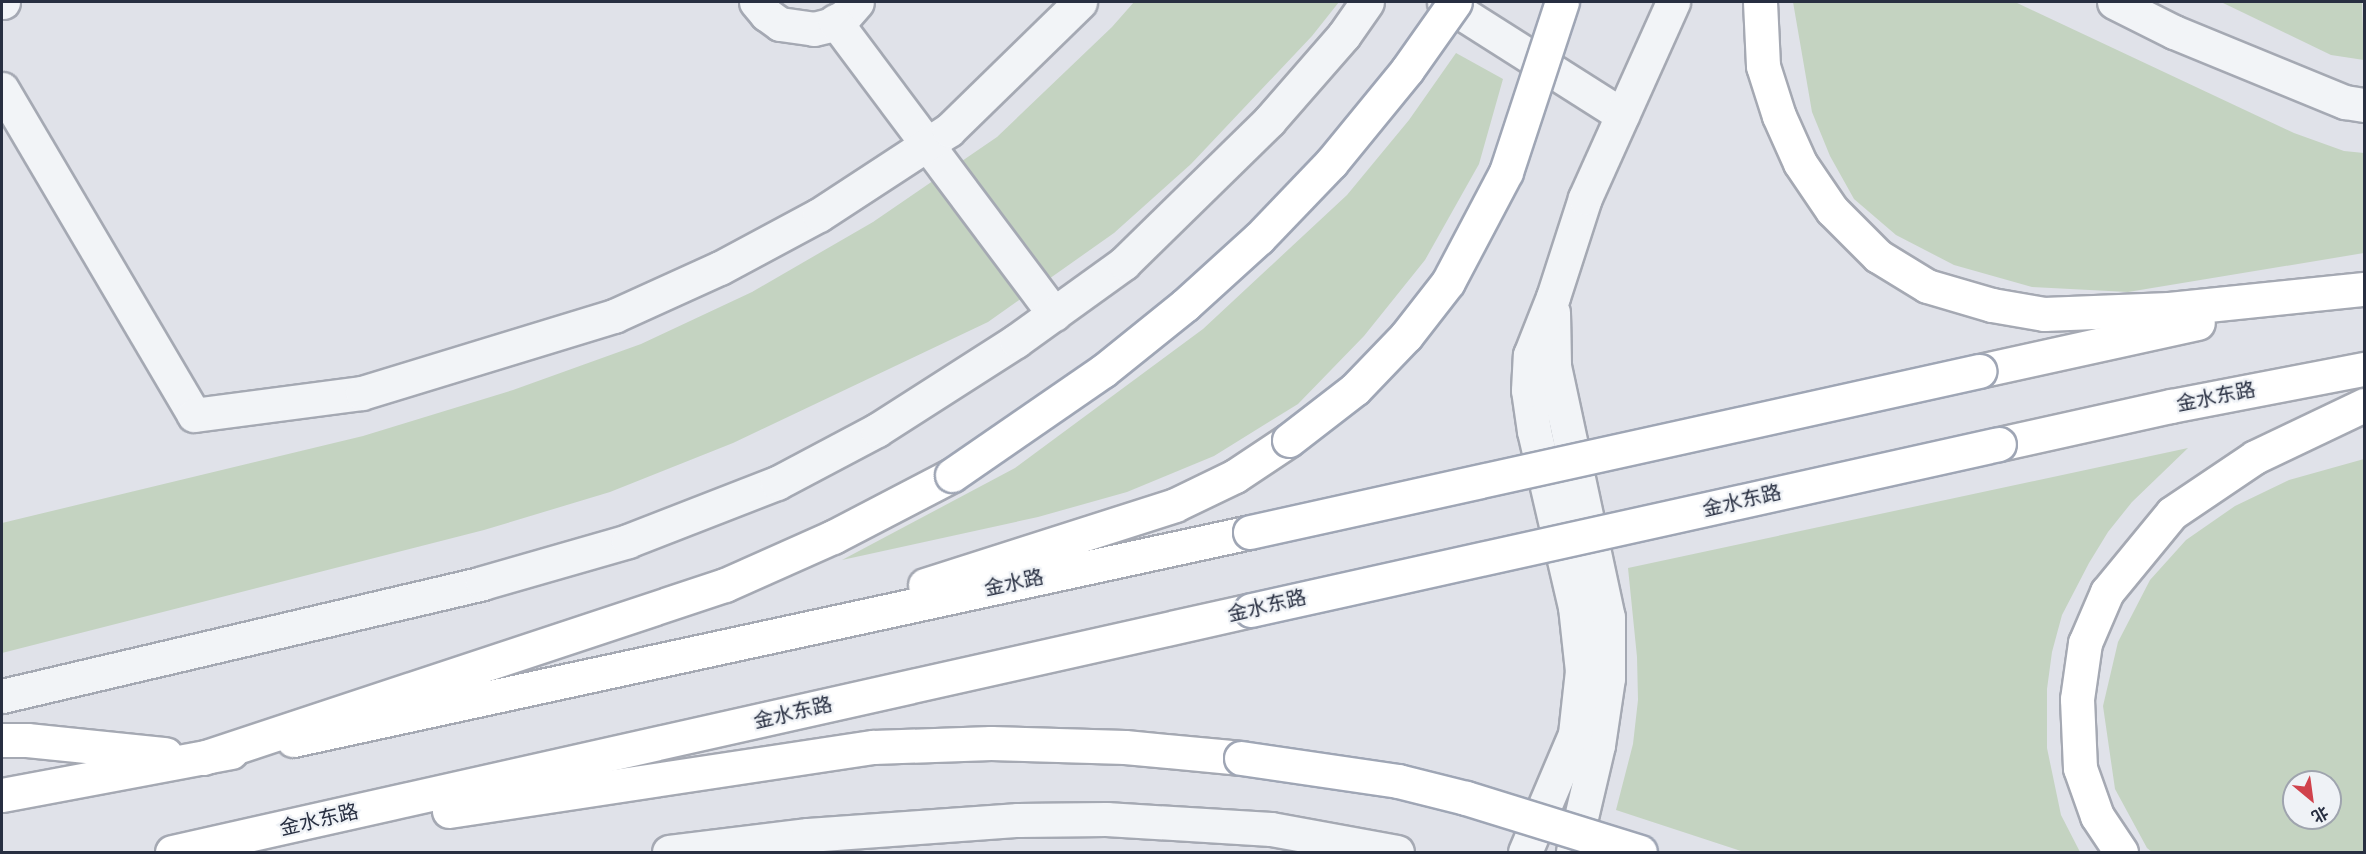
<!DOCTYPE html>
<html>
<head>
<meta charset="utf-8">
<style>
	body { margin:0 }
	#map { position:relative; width:2366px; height:854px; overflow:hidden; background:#e0e2e9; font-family:Karla,"Noto Sans SC",sans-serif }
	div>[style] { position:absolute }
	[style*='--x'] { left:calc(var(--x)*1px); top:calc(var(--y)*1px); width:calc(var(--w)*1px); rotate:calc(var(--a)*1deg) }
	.green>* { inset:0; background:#c4d3c1 }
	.roads { filter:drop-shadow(2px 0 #a5a9b3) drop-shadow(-2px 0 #a5a9b3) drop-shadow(0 2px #a5a9b3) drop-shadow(0 -2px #a5a9b3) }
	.minor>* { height:33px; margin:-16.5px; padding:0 16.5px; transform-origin:16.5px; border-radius:16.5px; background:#f2f4f7 }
	.major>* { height:33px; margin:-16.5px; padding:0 16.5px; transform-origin:16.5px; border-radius:16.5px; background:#fff }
	.highway>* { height:33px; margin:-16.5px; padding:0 16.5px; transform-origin:16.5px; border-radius:16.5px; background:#fff }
	.bridges { filter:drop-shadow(2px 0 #9fa6b5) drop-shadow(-2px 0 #9fa6b5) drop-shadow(0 2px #9fa6b5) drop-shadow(0 -2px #9fa6b5) }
	.major-bridge>* { height:33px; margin:-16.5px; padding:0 16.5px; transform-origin:16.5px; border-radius:16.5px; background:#fff }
	.highway-bridge>* { height:33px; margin:-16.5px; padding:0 16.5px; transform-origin:16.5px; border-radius:16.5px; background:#fff }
	span { translate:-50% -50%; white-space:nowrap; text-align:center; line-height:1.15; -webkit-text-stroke:4.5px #eff2f6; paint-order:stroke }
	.street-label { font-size:20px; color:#282f41 }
	.frame { position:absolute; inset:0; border:3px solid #282f41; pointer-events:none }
	.north { position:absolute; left:2282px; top:770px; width:60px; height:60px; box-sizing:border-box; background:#eff2f6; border:2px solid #9fa4ae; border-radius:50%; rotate:151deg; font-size:16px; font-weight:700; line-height:24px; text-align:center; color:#282f41 }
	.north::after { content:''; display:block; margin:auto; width:21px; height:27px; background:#d0424c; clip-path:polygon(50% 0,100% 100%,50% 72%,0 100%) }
</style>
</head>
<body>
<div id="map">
	<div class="green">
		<div style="clip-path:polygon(1134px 2px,1339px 2px,1312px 36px,1191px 164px,1114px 233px,988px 322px,733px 443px,610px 492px,484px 530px,2px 653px,2px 523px,363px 436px,513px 390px,641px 344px,752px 292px,873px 222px,997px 137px,1112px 27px)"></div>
		<div style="clip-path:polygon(1793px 2px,2015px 2px,2294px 133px,2344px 151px,2364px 153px,2364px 253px,2128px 292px,2032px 287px,1954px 265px,1896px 235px,1854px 199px,1830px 156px,1812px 112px)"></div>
		<div style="clip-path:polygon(2221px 2px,2362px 2px,2364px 60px,2331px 55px)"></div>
		<div style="clip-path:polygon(1456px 53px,1503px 79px,1479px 164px,1425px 260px,1364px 336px,1298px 404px,1214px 456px,1127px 492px,1038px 517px,842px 560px,1015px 468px,1203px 329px,1347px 195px,1409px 120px)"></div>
		<div style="clip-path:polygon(2188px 448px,2132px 502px,2108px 532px,2089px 563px,2062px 615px,2052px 652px,2047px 689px,2047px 748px,2061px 815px,2080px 852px,1744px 852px,1616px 810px,1633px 744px,1638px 700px,1637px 657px,1628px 568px)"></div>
		<div style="clip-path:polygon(evenodd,2364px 459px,2364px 852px,2152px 852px,2147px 848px,2115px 789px,2103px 706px,2118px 642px,2150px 580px,2186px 540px,2235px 506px,2289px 480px,2364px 459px,2294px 782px,2330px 782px,2330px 818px,2294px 818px,2294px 782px)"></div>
	</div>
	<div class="roads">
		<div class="minor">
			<div style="--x:2;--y:2;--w:1;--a:0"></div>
			<div style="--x:756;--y:2;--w:16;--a:50"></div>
			<div style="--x:766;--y:14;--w:17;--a:36"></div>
			<div style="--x:780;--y:24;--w:34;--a:8"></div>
			<div style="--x:814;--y:29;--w:16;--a:-14"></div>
			<div style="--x:830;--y:25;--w:17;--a:-31"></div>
			<div style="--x:845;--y:16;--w:18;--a:-49"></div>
			<div style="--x:1444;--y:2;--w:211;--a:32.4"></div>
			<div style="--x:2114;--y:2;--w:67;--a:26.6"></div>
			<div style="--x:2174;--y:32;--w:185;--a:22.3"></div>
			<div style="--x:2345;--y:102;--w:19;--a:9"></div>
			<div style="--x:835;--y:21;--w:366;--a:53.2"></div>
			<div style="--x:2;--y:89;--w:378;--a:59.5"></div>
			<div style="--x:194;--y:415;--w:169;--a:-7.5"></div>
			<div style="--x:362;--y:393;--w:264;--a:-17"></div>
			<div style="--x:614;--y:316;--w:116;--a:-24.4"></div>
			<div style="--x:720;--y:268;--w:112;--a:-28.2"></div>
			<div style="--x:819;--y:215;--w:155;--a:-33.2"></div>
			<div style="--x:949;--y:130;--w:183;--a:-44.3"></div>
			<div style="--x:1553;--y:312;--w:54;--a:88.9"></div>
			<div style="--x:1554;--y:366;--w:257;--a:77.9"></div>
			<div style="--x:1608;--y:617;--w:61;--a:90"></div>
			<div style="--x:1608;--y:678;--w:68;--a:98.5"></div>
			<div style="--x:1598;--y:745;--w:110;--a:103.2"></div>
			<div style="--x:2;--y:696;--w:493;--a:-13.2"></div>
			<div style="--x:482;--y:583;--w:152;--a:-16"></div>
			<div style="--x:628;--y:541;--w:160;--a:-21.3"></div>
			<div style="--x:777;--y:483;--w:113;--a:-27.9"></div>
			<div style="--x:877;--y:430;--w:165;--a:-32.6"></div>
			<div style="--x:1016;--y:341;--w:133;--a:-35.8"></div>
			<div style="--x:1124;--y:263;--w:203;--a:-44.4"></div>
			<div style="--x:1269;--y:121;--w:114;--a:-48.9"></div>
			<div style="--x:1344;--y:35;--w:40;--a:-55.1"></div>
			<div style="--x:669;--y:852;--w:140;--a:-7"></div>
			<div style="--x:808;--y:835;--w:211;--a:-4.1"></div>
			<div style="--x:1018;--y:820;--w:88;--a:-0.7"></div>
			<div style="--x:1106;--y:819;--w:165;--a:3.5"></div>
			<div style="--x:1271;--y:829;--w:128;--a:10.3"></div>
			<div style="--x:1525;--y:852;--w:128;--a:-67"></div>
			<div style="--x:1575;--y:734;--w:63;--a:-83.7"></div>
			<div style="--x:1582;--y:671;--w:64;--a:-96.2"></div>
			<div style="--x:1575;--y:607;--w:181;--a:-103.1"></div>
			<div style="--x:1534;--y:431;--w:41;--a:-98.3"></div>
			<div style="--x:1528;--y:390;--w:35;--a:-87"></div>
			<div style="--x:1530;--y:355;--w:62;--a:-68.4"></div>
			<div style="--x:1553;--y:297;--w:104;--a:-72.1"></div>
			<div style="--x:1585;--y:198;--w:215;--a:-65.8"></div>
		</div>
		<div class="major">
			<div style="--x:1760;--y:2;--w:64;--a:87.3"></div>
			<div style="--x:1763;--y:66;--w:52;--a:72.3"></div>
			<div style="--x:1779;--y:116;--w:51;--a:65.9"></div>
			<div style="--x:1800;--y:163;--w:57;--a:55.8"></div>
			<div style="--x:1832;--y:210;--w:65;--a:45"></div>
			<div style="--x:1878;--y:256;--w:57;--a:31.5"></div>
			<div style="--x:1927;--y:286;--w:68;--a:16.3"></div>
			<div style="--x:1992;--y:305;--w:53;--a:9.8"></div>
			<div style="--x:2044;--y:314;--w:125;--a:-2.3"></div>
			<div style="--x:2169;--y:309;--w:196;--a:-5.9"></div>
			<div style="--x:1979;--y:371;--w:224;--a:-12.4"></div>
			<div style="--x:1999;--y:444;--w:176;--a:-12.5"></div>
			<div style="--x:2171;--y:406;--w:197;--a:-10.9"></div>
			<div style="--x:925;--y:585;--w:262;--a:-17.7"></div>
			<div style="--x:1175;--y:505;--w:67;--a:-25.8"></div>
			<div style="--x:1235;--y:476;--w:65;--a:-33.7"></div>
			<div style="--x:2;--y:740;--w:25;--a:0"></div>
			<div style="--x:27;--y:740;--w:139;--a:5.8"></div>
			<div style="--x:293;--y:740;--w:979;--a:-12.26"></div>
			<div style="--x:2;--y:795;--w:233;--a:-10.6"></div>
			<div style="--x:449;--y:811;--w:429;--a:-8.6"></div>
			<div style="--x:873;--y:747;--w:118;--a:-1.9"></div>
			<div style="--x:991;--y:743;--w:134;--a:1.7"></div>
			<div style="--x:1125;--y:747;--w:117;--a:5.4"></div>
			<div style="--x:172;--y:852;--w:1106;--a:-12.64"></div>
			<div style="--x:2121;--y:852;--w:43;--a:-123.7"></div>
			<div style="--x:2097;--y:816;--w:51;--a:-109.5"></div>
			<div style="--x:2080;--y:768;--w:69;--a:-92.5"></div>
			<div style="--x:2077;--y:699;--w:57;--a:-81.9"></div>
			<div style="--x:2085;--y:643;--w:56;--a:-66.7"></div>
			<div style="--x:2107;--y:592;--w:102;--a:-50.6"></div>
			<div style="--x:2172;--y:513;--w:100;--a:-34"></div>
			<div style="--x:2255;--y:457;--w:121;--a:-25.5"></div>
		</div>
		<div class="highway">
			<div style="--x:203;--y:758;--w:550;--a:-18.34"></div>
			<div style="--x:725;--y:585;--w:118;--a:-24"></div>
			<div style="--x:833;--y:537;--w:134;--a:-27.5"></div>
		</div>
	</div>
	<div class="bridges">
		<div class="major-bridge">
			<div style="--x:1289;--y:440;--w:83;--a:-37.7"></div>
			<div style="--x:1355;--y:389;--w:74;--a:-46.1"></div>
			<div style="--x:1406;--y:336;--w:68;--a:-52.1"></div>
			<div style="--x:1448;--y:282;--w:124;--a:-62.2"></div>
			<div style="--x:1506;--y:172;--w:179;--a:-71.8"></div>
			<div style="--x:1250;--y:532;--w:747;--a:-12.45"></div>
			<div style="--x:1251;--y:610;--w:766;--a:-12.51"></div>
			<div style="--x:1241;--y:758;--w:159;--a:8.3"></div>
			<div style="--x:1398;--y:781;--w:70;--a:14"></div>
			<div style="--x:1466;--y:798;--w:182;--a:17.2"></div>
		</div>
		<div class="highway-bridge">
			<div style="--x:952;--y:475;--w:183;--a:-34.6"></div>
			<div style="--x:1103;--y:371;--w:105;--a:-38.8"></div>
			<div style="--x:1185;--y:305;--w:100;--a:-42.2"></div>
			<div style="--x:1259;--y:238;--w:104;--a:-46.2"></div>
			<div style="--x:1331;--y:163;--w:120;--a:-50.7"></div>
			<div style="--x:1407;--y:70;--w:83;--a:-54.8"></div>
		</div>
	</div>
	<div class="street-label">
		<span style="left:2216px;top:397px;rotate:-11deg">金水东路</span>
		<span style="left:1742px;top:501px;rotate:-13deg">金水东路</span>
		<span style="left:1014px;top:583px;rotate:-12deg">金水路</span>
		<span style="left:1267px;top:606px;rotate:-13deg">金水东路</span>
		<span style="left:793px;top:713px;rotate:-13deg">金水东路</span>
		<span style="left:319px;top:820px;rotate:-13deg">金水东路</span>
	</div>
	<div class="frame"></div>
	<div class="north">北</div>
</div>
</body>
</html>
